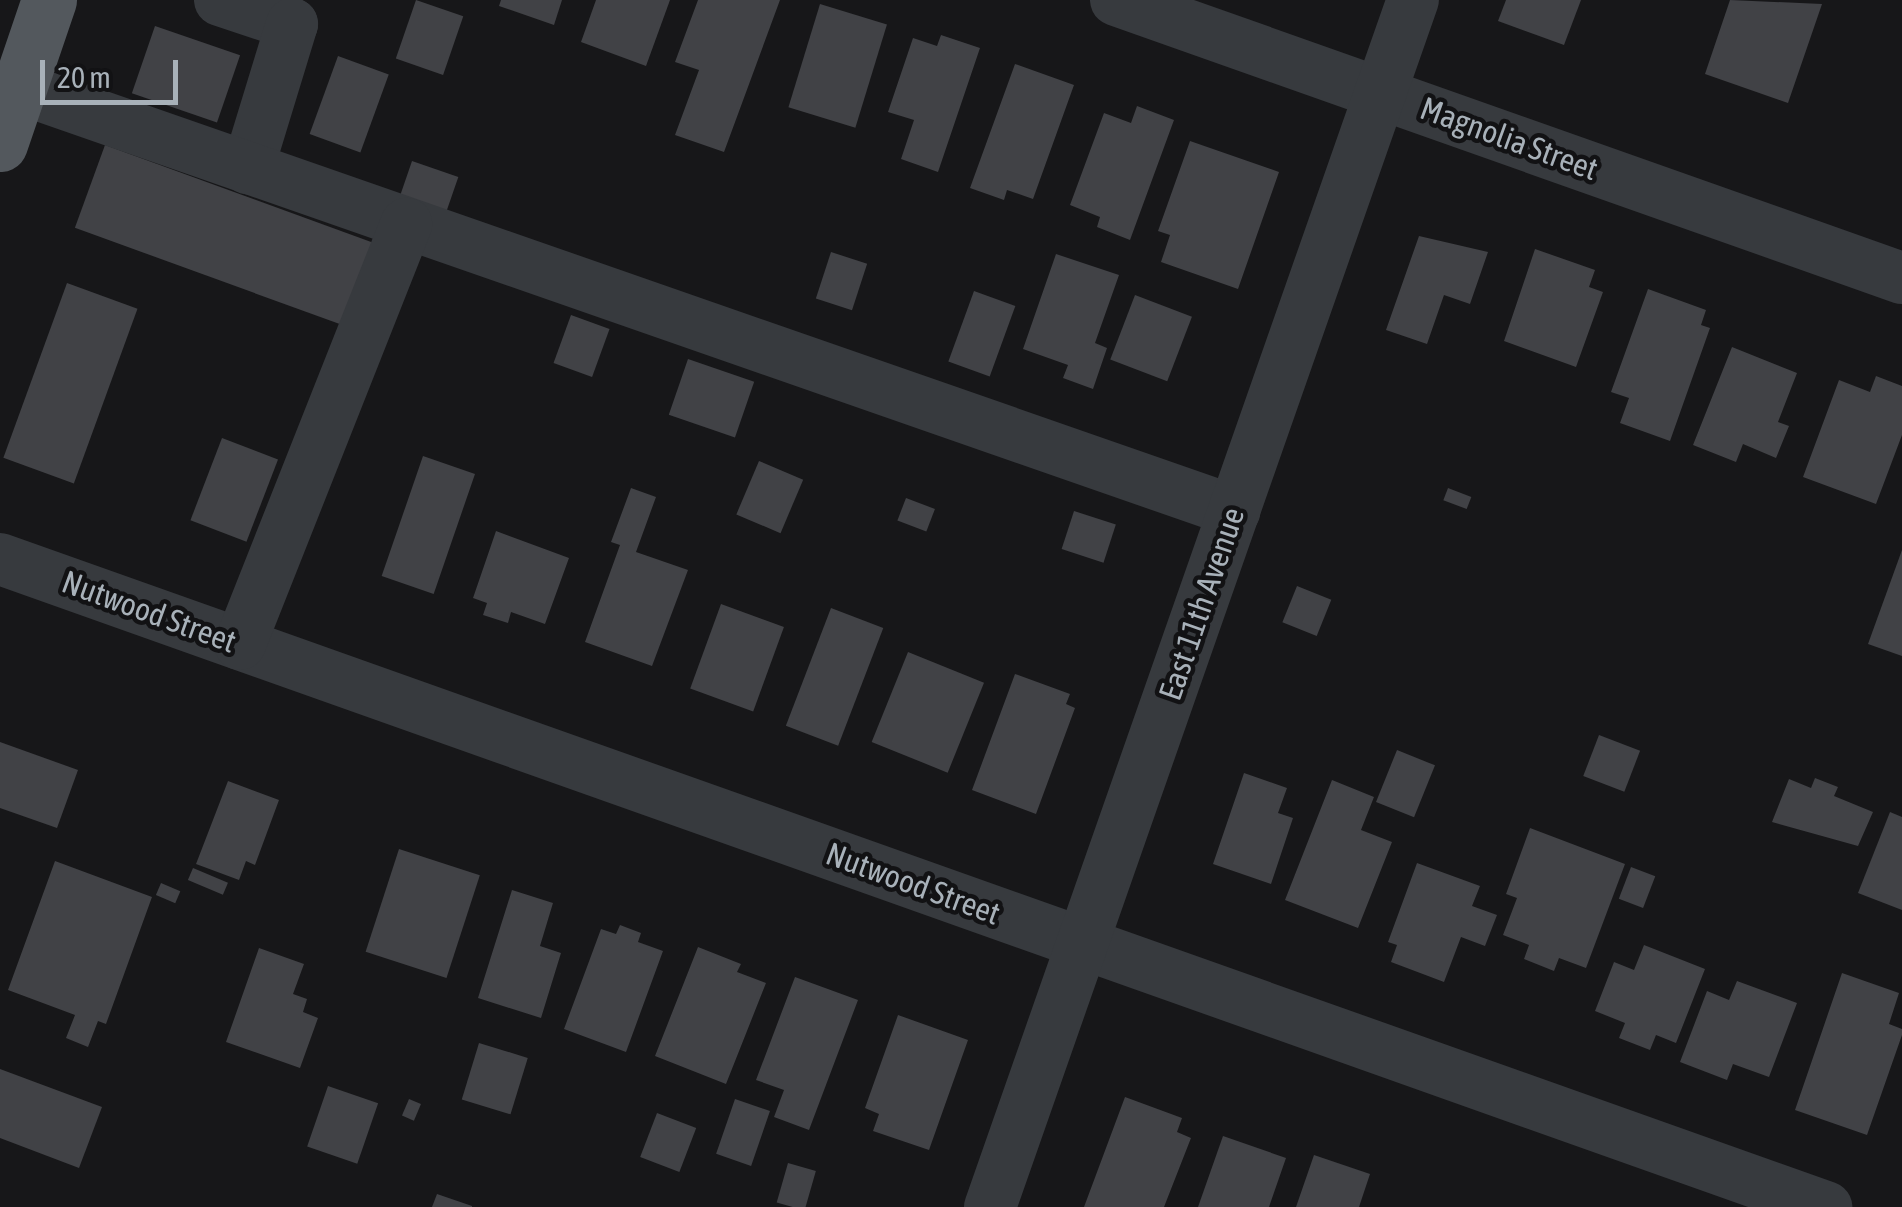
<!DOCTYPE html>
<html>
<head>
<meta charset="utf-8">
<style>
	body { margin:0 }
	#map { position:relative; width:1902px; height:1207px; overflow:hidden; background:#171719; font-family:"Asap Condensed",sans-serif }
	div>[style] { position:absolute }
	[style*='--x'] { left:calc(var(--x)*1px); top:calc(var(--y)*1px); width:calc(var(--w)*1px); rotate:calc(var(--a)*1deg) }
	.building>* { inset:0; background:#414246; transform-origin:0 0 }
	.minor>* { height:52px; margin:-26px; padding:0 26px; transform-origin:26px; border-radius:26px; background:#373a3e }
	.major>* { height:55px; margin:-27.5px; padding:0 27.5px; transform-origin:27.5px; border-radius:27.5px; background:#53585d }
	span { translate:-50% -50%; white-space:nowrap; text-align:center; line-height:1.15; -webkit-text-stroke:9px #121214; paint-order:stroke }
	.street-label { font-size:32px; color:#a8b1b9 }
	.scale { position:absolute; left:40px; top:60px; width:138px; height:45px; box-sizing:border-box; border:5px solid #a8b1b9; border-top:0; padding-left:12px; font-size:30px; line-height:35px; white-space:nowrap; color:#a8b1b9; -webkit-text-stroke:8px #121214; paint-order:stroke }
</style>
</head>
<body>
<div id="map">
	<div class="building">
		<div style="left:416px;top:0;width:50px;height:62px;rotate:19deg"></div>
		<div style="clip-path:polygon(501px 0,562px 0,554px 25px,499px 6px)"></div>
		<div style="clip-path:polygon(596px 0,670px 0,646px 66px,581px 42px)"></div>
		<div style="clip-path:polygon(698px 0,780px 0,724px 152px,675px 135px,699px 70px,675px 62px)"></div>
		<div style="clip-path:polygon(1506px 0,1581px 0,1564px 45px,1498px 21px)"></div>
		<div style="clip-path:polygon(1730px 0,1822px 4px,1788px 103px,1705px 74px)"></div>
		<div style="left:820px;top:4px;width:70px;height:108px;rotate:17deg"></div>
		<div style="left:155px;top:26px;width:90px;height:71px;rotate:19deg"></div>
		<div style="clip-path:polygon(941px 35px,980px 48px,938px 172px,901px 159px,914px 120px,888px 112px,913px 38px,937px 46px)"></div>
		<div style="left:338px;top:56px;width:54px;height:83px;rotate:20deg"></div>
		<div style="clip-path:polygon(1015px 64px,1074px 85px,1033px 199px,1007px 190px,1004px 200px,970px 188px)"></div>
		<div style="clip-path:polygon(1137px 106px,1174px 120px,1130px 240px,1097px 227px,1100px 217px,1070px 205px,1104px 113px,1131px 123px)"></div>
		<div style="clip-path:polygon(1190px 141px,1279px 172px,1238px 289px,1161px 262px,1170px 235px,1158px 231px)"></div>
		<div style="left:105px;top:145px;width:284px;height:88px;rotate:20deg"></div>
		<div style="left:412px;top:161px;width:49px;height:39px;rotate:19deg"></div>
		<div style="clip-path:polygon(1419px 236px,1488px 252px,1470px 304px,1444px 295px,1427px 344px,1386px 330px)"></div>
		<div style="clip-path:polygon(1535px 249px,1595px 270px,1589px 287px,1603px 292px,1576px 367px,1504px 341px)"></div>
		<div style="left:831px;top:252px;width:38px;height:49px;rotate:18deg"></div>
		<div style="clip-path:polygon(1056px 254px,1119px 275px,1095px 343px,1107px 348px,1093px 389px,1063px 378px,1068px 365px,1023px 349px)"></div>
		<div style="left:67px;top:283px;width:75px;height:186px;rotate:20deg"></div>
		<div style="clip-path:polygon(1648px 289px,1706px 310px,1701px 325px,1710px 328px,1670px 441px,1620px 423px,1629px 398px,1611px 392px)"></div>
		<div style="left:974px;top:291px;width:44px;height:75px;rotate:20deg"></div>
		<div style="left:1135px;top:295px;width:61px;height:69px;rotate:21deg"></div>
		<div style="left:571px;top:315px;width:41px;height:51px;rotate:20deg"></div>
		<div style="clip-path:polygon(1732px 347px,1797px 373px,1778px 422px,1789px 426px,1776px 458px,1743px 444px,1736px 462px,1693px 445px)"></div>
		<div style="left:688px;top:359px;width:70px;height:59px;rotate:19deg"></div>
		<div style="clip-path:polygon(1876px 376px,1902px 386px,1902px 435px,1876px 504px,1803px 477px,1839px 380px,1870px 392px)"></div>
		<div style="left:222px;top:438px;width:60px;height:88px;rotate:21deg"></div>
		<div style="left:423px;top:456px;width:55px;height:127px;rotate:19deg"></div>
		<div style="left:759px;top:461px;width:48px;height:58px;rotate:23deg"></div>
		<div style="clip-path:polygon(631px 488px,656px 497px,636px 552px,688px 570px,652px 666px,585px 642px,620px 545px,611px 542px)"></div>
		<div style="left:1448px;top:488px;width:25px;height:13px;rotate:21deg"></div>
		<div style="left:906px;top:498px;width:31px;height:24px;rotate:21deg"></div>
		<div style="left:1074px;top:511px;width:44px;height:40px;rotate:18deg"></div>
		<div style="clip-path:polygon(496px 531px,569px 558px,545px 624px,511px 612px,508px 623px,483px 615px,487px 603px,473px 598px)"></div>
		<div style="clip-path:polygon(1902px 550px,1902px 656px,1868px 644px)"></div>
		<div style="left:1297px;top:586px;width:37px;height:39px;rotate:22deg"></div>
		<div style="left:721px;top:604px;width:67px;height:90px;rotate:20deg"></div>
		<div style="left:831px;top:608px;width:56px;height:126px;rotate:21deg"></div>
		<div style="left:908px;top:652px;width:82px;height:97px;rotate:22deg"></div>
		<div style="clip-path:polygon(1015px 674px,1070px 694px,1066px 704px,1075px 708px,1036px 814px,972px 790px)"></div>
		<div style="left:1599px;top:735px;width:44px;height:44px;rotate:21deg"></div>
		<div style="clip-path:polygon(0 742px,78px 770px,57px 828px,0 808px)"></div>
		<div style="left:1397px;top:750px;width:41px;height:56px;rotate:22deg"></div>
		<div style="clip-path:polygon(1244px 773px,1287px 788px,1278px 813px,1293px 818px,1271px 884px,1213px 864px)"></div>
		<div style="clip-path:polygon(1815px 778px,1838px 787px,1834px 796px,1873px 812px,1858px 846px,1772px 822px,1789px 779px,1811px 788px)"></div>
		<div style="clip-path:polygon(1332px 780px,1374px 797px,1361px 830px,1392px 842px,1358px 928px,1285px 900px)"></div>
		<div style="clip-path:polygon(228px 781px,279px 800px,255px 865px,246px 861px,239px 880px,196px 864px)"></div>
		<div style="clip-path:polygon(1890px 812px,1902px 817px,1902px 910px,1858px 893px)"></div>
		<div style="clip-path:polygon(1530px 828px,1625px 864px,1586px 968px,1559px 958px,1554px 971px,1524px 959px,1529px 945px,1503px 935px,1517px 898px,1506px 894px)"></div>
		<div style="left:399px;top:849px;width:85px;height:108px;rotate:18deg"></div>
		<div style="clip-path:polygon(55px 861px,152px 897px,106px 1024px,98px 1021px,88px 1047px,66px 1038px,75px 1015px,8px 990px)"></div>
		<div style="clip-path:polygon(1417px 863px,1480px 886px,1472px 906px,1497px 915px,1485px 946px,1461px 937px,1444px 982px,1391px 962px,1397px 945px,1388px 942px)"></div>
		<div style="left:1631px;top:867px;width:26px;height:34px;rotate:21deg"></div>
		<div style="left:193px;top:868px;width:38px;height:13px;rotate:23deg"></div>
		<div style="left:161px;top:883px;width:21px;height:13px;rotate:23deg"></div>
		<div style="clip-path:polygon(512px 890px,553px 903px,540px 946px,561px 953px,541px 1018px,478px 998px)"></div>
		<div style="clip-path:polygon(620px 925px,641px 933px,638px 942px,663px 951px,626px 1052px,564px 1029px,601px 929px,616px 934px)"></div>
		<div style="clip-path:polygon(1644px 945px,1705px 969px,1676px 1043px,1656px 1035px,1650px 1050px,1619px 1038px,1625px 1023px,1595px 1011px,1614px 962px,1634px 970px)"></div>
		<div style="clip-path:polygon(698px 947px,741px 964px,737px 972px,766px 983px,726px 1084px,655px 1056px)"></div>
		<div style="clip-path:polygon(259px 948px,304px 964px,293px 994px,307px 999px,303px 1012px,318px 1018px,300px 1068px,226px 1042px)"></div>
		<div style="clip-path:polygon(1842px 973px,1899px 993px,1889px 1024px,1902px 1029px,1902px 1035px,1867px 1135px,1795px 1110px)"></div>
		<div style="clip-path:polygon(795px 977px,858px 1000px,809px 1130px,774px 1117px,784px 1090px,756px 1080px)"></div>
		<div style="clip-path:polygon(1737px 981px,1797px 1003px,1769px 1077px,1733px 1064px,1727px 1080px,1680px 1062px,1707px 991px,1729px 1000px)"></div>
		<div style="clip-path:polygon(898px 1015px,968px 1040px,929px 1150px,873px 1131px,879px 1114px,865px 1108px)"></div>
		<div style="left:479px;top:1043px;width:51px;height:59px;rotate:17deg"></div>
		<div style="clip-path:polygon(0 1069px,102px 1107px,79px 1168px,0 1138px)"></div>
		<div style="left:328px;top:1086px;width:53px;height:64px;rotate:19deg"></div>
		<div style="clip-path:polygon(1125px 1097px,1182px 1118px,1177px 1132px,1191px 1138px,1164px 1207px,1084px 1207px)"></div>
		<div style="left:409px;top:1099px;width:13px;height:18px;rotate:23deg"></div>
		<div style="left:735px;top:1099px;width:37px;height:58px;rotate:19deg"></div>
		<div style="left:657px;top:1113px;width:42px;height:47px;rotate:21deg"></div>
		<div style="clip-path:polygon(1223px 1136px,1286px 1158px,1269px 1207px,1198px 1207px)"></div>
		<div style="clip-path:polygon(1314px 1155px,1370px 1174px,1359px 1207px,1296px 1207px)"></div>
		<div style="left:788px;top:1163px;width:29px;height:41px;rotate:16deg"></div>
		<div style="clip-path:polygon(437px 1194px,472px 1206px,472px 1207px,432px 1207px)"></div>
	</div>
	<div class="minor">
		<div style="--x:220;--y:0;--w:76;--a:18.4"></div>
		<div style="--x:292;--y:24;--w:151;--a:107"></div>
		<div style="--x:1116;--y:0;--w:834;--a:19.48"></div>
		<div style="--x:19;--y:88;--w:1287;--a:19.2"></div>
		<div style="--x:0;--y:559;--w:1938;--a:19.54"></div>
		<div style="--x:240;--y:644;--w:452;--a:-68.4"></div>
		<div style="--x:990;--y:1207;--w:1279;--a:-70.69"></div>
	</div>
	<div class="major">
		<div style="--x:0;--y:144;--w:152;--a:-71.2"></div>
	</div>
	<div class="street-label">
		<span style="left:1509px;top:139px;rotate:20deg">Magnolia Street</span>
		<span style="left:1202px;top:604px;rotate:-71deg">East 11th Avenue</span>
		<span style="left:149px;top:612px;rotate:20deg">Nutwood Street</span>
		<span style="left:913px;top:884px;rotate:20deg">Nutwood Street</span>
	</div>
	<div class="scale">20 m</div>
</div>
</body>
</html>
